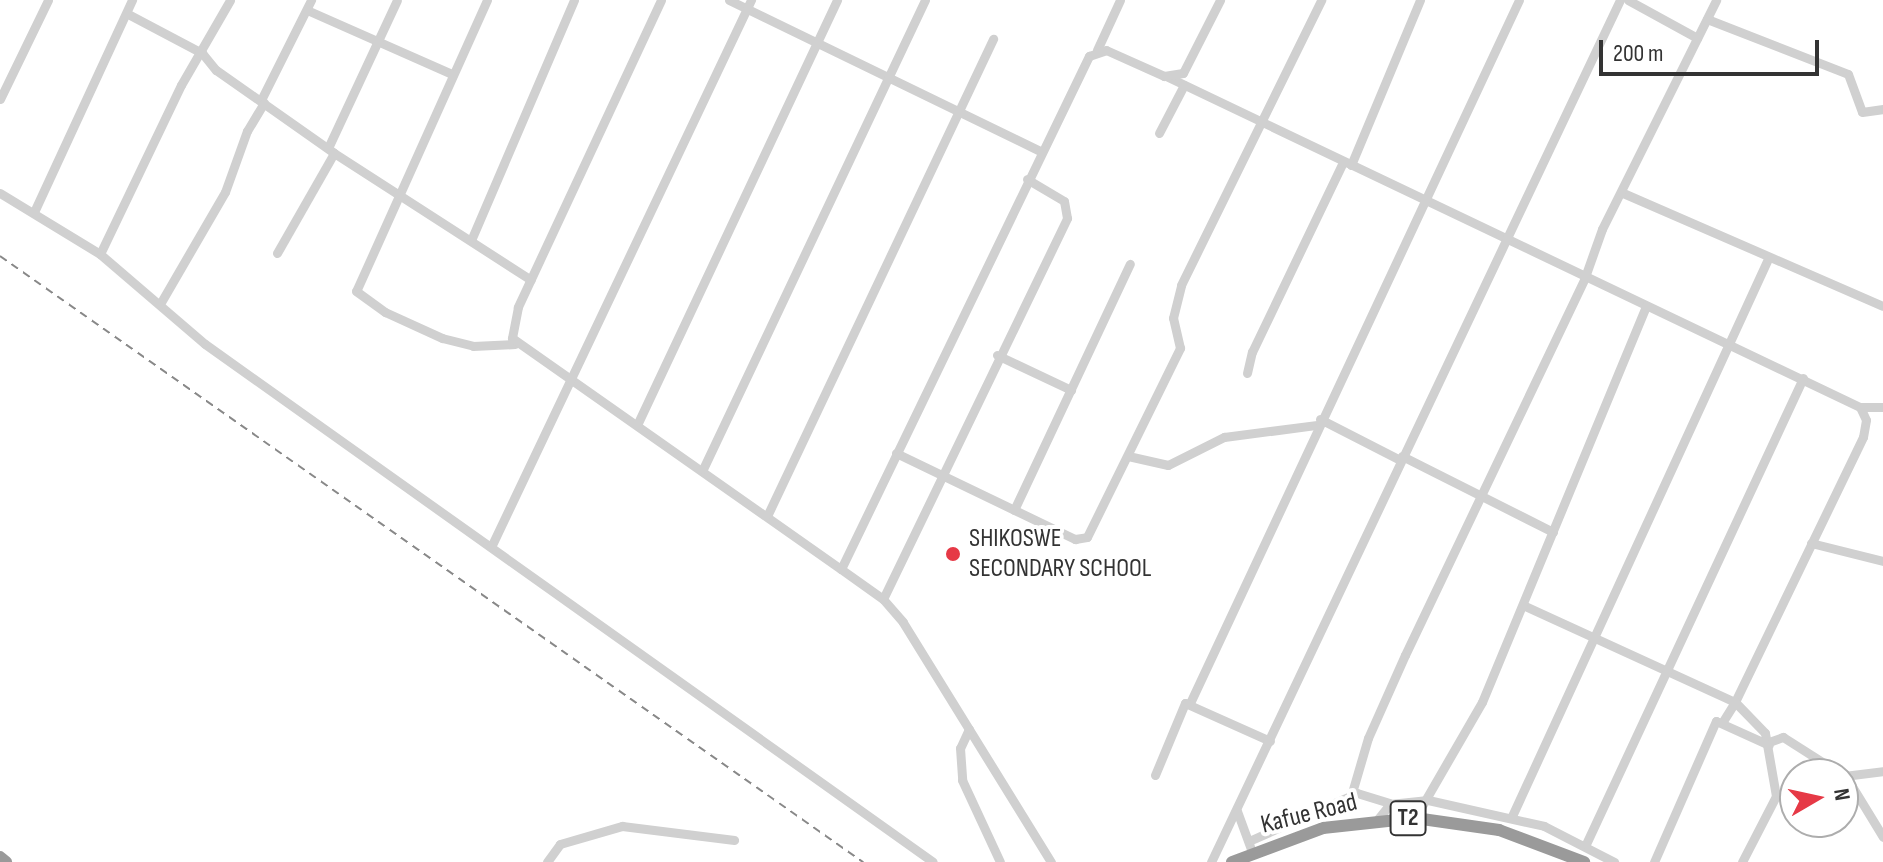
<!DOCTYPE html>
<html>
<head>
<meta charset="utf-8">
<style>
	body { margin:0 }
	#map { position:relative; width:1883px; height:862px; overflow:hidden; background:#fff; font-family:"Sofia Sans Condensed",sans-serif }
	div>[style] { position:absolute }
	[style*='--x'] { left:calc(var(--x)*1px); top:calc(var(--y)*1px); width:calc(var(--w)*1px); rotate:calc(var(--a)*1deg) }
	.minor>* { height:9px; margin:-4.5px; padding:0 4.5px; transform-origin:4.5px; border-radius:4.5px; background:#d0d0d0 }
	.highway>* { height:12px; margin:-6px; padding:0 6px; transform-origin:6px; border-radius:6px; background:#9a9a9a }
	.rail>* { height:2px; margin-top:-1px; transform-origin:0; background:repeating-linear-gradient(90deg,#888 0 8px,transparent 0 14px) }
	.dots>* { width:22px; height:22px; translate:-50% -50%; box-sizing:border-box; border:4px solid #fff; border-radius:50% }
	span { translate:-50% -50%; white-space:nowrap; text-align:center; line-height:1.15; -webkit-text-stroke:8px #fff; paint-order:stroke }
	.shield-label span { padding:2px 6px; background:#fff; border:2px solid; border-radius:6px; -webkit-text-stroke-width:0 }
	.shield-label { font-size:24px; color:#333; font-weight:700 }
	.poi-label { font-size:26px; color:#333 }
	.left { translate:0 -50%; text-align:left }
	.street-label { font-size:26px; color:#333 }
	.north { position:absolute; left:1779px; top:758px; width:80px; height:80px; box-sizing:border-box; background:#fff; border:2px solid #adadad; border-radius:50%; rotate:81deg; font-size:22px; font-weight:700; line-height:32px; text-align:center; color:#333 }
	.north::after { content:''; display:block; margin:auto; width:28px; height:36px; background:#e63946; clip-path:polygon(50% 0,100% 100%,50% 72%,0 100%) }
	.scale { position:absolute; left:1599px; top:40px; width:220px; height:36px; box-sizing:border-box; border:4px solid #333; border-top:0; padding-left:10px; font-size:24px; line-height:28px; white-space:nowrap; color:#333; -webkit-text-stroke:6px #fff; paint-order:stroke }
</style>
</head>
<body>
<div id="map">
	<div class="minor">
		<div style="--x:487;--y:0;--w:319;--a:114.2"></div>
		<div style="--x:356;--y:291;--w:36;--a:36"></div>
		<div style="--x:385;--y:312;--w:63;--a:24.5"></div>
		<div style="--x:442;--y:338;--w:32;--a:14"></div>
		<div style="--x:473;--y:346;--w:42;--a:-2.7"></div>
		<div style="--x:661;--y:0;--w:339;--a:115"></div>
		<div style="--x:518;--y:307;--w:32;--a:101"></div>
		<div style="--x:512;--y:338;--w:402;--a:35.1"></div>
		<div style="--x:729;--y:0;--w:346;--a:25.9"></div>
		<div style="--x:1628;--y:0;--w:79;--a:28.8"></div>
		<div style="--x:307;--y:10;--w:158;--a:23.8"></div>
		<div style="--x:128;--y:14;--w:84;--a:27.8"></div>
		<div style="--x:202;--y:53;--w:22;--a:51"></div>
		<div style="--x:216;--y:70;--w:144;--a:35.1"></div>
		<div style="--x:334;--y:153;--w:234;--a:32.8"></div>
		<div style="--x:1707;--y:19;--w:151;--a:21.3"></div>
		<div style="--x:1848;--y:74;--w:40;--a:69.8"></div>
		<div style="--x:1862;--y:112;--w:21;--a:-8"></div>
		<div style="--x:1097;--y:50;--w:55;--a:-65.3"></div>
		<div style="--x:1168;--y:77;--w:767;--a:25.5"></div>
		<div style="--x:1860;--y:407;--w:14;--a:65"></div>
		<div style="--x:1866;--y:420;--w:17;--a:100"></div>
		<div style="--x:1863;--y:437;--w:294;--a:115.8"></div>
		<div style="--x:1735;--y:702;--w:43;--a:45.9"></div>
		<div style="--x:1765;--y:733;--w:64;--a:80.1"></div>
		<div style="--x:1776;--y:796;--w:74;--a:117.3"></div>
		<div style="--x:0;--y:99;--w:110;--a:-64.1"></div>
		<div style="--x:261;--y:100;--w:112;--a:-63.4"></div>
		<div style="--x:1159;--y:133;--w:54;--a:-62.5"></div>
		<div style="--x:328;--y:148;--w:163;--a:-65"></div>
		<div style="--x:1351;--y:165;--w:179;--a:-67.3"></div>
		<div style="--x:0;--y:193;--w:117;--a:31.4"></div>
		<div style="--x:100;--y:254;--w:138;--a:40.6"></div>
		<div style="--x:205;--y:344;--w:893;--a:35.43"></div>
		<div style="--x:1623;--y:193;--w:283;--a:23.5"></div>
		<div style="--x:34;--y:212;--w:234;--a:-65.2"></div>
		<div style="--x:472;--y:238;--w:259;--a:-66.8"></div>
		<div style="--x:277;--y:253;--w:115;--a:-60.3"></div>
		<div style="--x:100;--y:254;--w:187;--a:-64.4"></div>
		<div style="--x:181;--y:85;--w:98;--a:-60"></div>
		<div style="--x:160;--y:304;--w:129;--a:-59.9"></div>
		<div style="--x:225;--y:192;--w:65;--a:-70.2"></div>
		<div style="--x:247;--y:131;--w:33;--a:-59"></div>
		<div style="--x:997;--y:355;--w:82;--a:25.3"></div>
		<div style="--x:1247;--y:373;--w:22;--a:-77"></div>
		<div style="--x:1252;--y:352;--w:211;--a:-64.4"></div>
		<div style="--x:1860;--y:407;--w:23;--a:0"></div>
		<div style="--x:1320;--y:419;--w:90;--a:27.1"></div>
		<div style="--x:637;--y:425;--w:470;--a:-64.8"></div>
		<div style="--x:896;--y:453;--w:199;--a:25.7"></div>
		<div style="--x:1075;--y:539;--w:12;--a:-9"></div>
		<div style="--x:1087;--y:537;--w:211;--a:-63.8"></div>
		<div style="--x:1180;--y:348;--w:31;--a:-103"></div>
		<div style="--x:1173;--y:318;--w:34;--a:-76"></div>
		<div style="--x:1181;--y:285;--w:318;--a:-63.8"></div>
		<div style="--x:1128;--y:456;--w:41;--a:12.7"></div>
		<div style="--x:1168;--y:465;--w:63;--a:-26.6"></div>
		<div style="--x:1224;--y:437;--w:94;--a:-7.4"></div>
		<div style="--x:1402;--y:456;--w:169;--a:26.7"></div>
		<div style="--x:703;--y:469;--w:519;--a:-64.67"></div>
		<div style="--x:1014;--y:510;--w:272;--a:-64.8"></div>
		<div style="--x:768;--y:514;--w:526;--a:-64.65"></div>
		<div style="--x:1811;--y:543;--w:74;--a:14"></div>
		<div style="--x:491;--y:547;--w:606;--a:-64.58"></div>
		<div style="--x:883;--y:599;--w:423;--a:-64.2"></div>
		<div style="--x:1067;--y:218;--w:17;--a:-100"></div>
		<div style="--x:1064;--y:201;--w:43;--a:-149.3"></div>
		<div style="--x:1523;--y:605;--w:233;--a:24.6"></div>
		<div style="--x:1735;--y:702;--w:22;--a:122"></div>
		<div style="--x:1190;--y:703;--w:776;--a:-64.92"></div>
		<div style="--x:969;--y:729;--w:21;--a:115"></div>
		<div style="--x:960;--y:748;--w:32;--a:86"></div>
		<div style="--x:962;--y:780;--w:90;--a:65.1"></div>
		<div style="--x:1769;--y:742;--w:15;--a:-20"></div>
		<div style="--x:1783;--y:737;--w:69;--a:32.5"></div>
		<div style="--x:1155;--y:775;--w:78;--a:-67.4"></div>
		<div style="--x:1185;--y:703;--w:93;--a:24.1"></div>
		<div style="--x:1844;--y:776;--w:39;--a:-7"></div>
		<div style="--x:1847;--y:778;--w:69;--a:58.6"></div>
		<div style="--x:1351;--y:796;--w:60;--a:-73.7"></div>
		<div style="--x:1368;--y:738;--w:91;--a:-66"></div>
		<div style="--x:1405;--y:655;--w:419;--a:-64.5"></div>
		<div style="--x:1585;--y:277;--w:51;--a:-70.5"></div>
		<div style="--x:1602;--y:229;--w:256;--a:-63.5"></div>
		<div style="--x:1237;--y:811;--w:44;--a:69.9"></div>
		<div style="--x:1512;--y:816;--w:613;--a:-65.32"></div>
		<div style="--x:1415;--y:818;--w:134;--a:-60"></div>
		<div style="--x:1482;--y:702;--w:429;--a:-67.5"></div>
		<div style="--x:1377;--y:820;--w:21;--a:-51"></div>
		<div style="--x:1390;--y:804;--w:38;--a:-6"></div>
		<div style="--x:1428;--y:800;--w:119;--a:12.6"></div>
		<div style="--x:1544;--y:826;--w:79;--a:27.2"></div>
		<div style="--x:1249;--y:841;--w:118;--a:-24"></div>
		<div style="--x:1357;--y:793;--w:34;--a:17"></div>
		<div style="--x:1586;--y:844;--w:514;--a:-65.03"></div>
		<div style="--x:547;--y:862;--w:22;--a:-54"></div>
		<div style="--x:560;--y:844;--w:65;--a:-16.2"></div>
		<div style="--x:622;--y:826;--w:113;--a:7.1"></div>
		<div style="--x:1051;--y:862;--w:282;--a:-121.7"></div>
		<div style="--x:903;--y:622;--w:30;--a:-131"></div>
		<div style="--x:883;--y:599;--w:52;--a:-144.5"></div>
		<div style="--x:841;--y:569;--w:570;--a:-64.2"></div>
		<div style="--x:1089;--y:56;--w:18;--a:-19"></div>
		<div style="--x:1106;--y:50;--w:64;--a:24.1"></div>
		<div style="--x:1164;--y:76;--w:19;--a:-9"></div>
		<div style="--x:1183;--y:73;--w:82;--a:-63.1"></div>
		<div style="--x:1211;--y:862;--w:954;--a:-64.62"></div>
		<div style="--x:1654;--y:862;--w:154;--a:-66.3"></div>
		<div style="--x:1716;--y:721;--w:58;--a:24.4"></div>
	</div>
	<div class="highway">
		<div style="--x:0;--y:857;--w:8;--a:40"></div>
		<div style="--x:1232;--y:862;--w:97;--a:-20.5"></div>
		<div style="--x:1323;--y:828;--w:93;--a:-6.2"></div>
		<div style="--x:1415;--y:818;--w:85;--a:8.1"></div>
		<div style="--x:1499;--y:830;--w:91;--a:20.6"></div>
	</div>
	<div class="rail">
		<div style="--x:0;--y:256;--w:1055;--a:35.08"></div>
	</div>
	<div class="dots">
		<div style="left:953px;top:554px;background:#e63946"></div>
	</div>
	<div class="shield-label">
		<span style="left:1408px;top:818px">T2</span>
	</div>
	<div class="poi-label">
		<span class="left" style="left:969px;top:554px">SHIKOSWE<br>SECONDARY SCHOOL</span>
	</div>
	<div class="street-label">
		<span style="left:1309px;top:814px;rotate:-14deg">Kafue Road</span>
	</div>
	<div class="north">N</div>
	<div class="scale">200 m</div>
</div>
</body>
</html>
